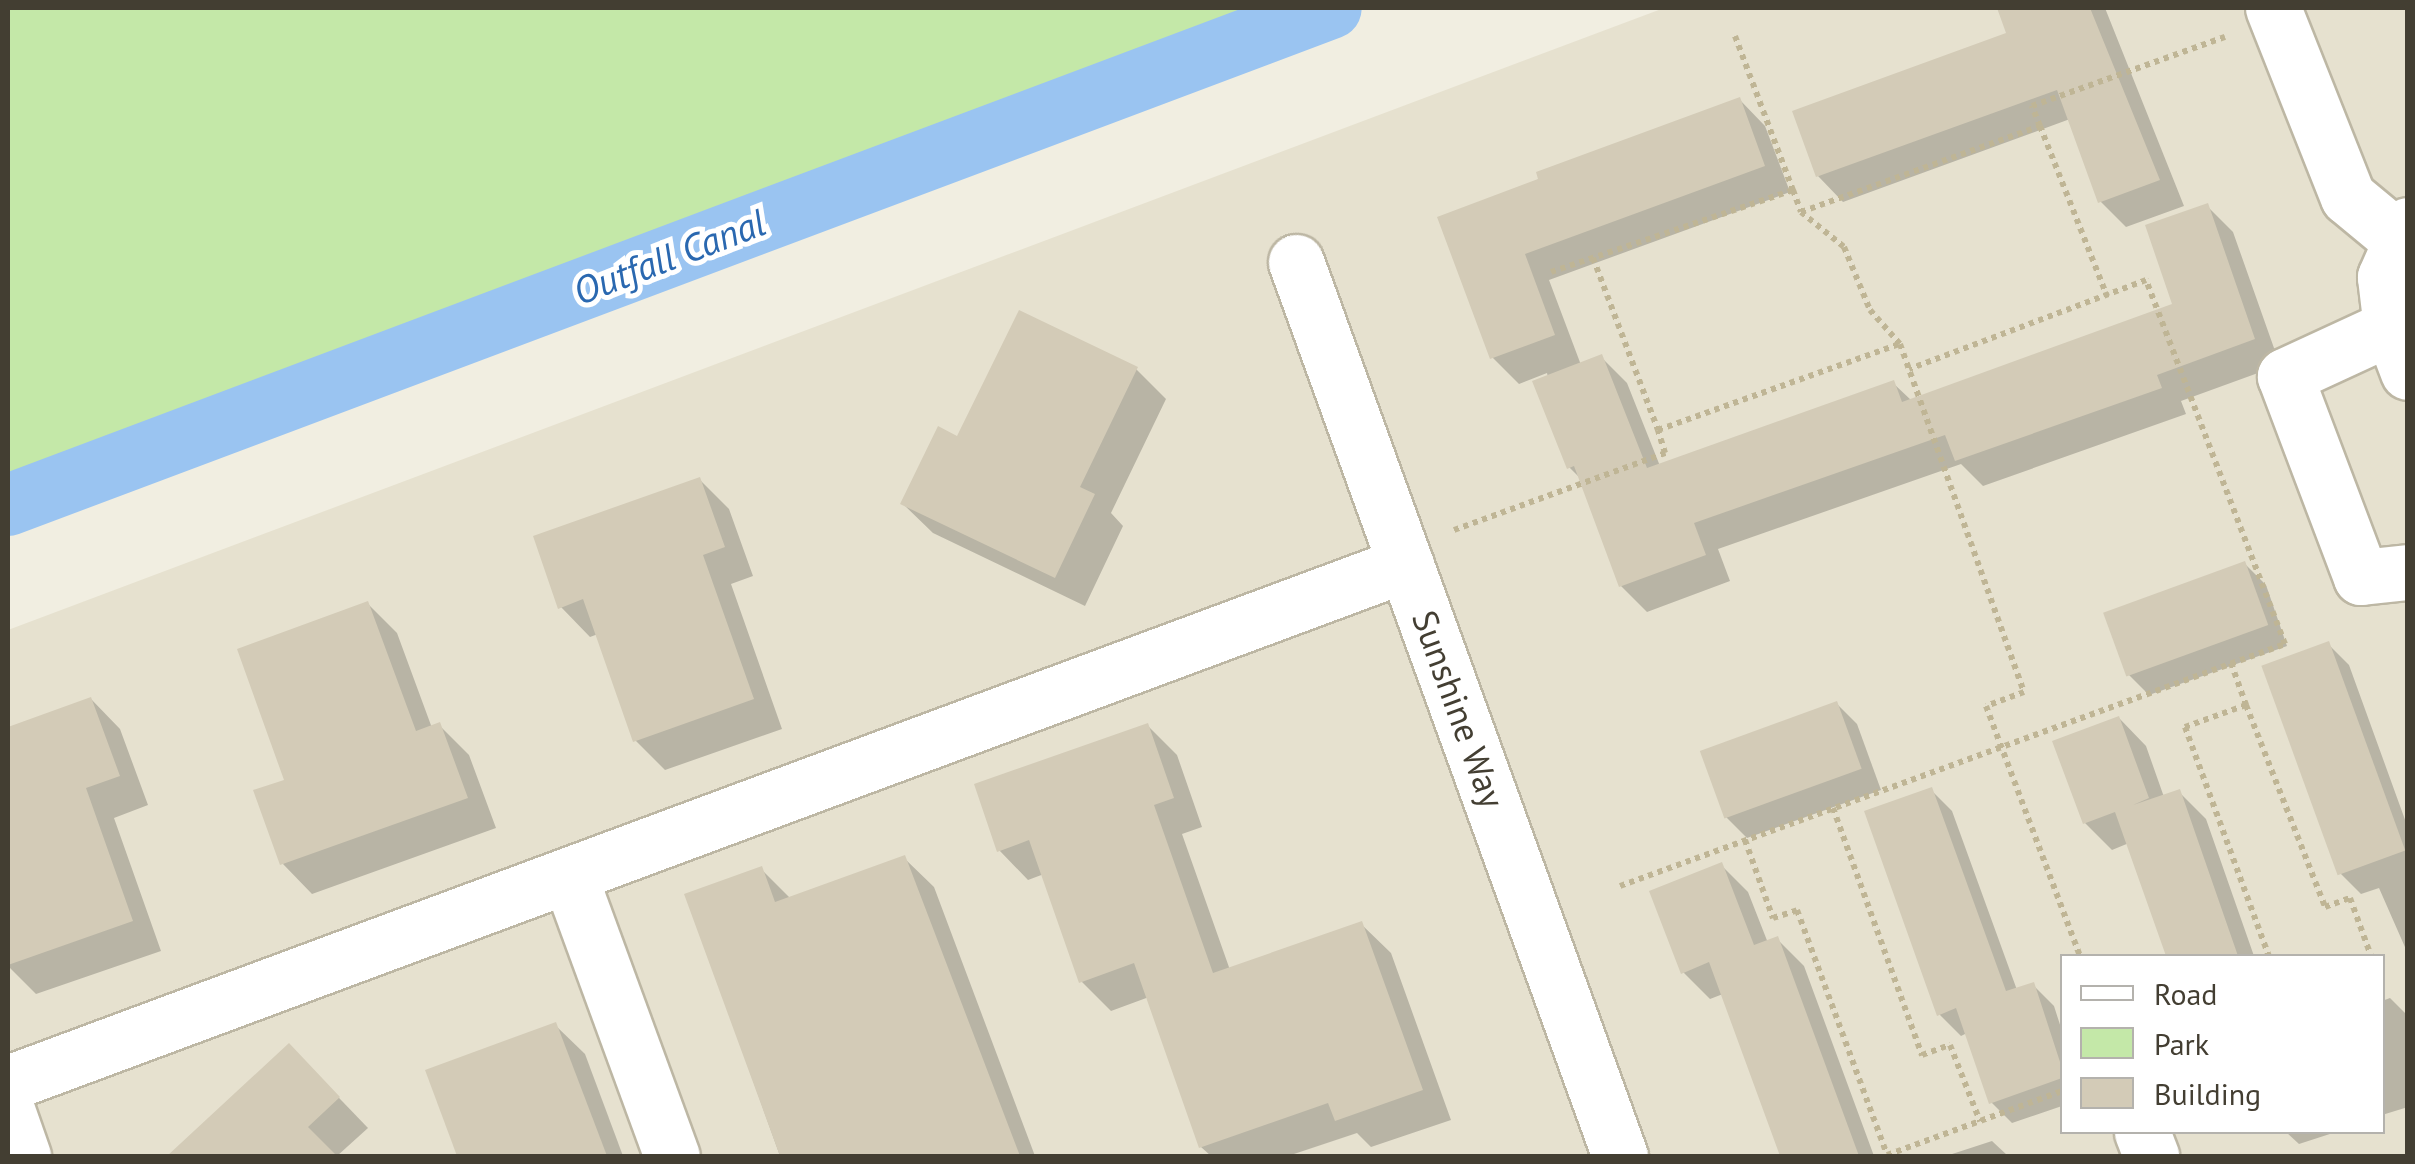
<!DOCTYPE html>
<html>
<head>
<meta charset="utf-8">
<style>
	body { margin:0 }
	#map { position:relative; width:2415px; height:1164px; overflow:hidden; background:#f1eee1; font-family:"PT Sans",sans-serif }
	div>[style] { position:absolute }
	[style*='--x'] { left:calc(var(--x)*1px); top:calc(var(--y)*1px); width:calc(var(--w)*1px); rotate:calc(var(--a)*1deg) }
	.residential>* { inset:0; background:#e6e1cf }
	.green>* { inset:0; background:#c4e8a8 }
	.shadow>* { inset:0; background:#0003 }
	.canal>* { height:62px; margin:-31px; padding:0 31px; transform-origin:31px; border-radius:31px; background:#9ac4f1 }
	.building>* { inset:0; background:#d3cbb7; transform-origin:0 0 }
	.path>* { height:6px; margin-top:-3px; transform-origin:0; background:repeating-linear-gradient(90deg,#bfb595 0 5px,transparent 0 10px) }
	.roads { filter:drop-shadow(2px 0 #bdb7a4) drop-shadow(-2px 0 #bdb7a4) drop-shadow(0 2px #bdb7a4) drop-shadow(0 -2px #bdb7a4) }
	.minor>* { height:55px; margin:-27.5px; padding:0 27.5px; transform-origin:27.5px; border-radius:27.5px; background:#fff }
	span { translate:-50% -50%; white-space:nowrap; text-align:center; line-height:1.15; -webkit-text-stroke:10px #fff; paint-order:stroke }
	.street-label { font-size:35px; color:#433e32 }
	.water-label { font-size:38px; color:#2a68b0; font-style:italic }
	.frame { position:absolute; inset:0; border:10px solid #433e32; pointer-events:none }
	.legend { position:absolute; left:2060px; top:954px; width:325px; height:180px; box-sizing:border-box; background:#fff; border:2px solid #b4b2ad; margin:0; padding:12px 18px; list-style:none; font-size:30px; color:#433e32 }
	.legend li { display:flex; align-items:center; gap:20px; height:50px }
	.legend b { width:50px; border:2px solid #b4b2ad }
</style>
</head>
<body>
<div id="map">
	<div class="residential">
		<div style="clip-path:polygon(evenodd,1664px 8px,2407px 8px,2407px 1156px,8px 1156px,8px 630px,1664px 8px,2062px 956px,2382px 956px,2382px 1132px,2062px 1132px,2062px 956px)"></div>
	</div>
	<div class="green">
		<div style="clip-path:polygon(8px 8px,1278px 8px,8px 479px)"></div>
	</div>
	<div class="shadow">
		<div style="clip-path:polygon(1999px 8px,2105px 8px,2184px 206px,2126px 227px,2100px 201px,2070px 119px,1843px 202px,1818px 176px,2009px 35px)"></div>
		<div style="clip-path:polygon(1739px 99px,1765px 126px,1790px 192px,1549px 280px,1581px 365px,1601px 357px,1627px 383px,1660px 466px,1893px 383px,1912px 401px,2176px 305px,2207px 206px,2233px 232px,2280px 365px,2181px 401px,2186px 414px,1983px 486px,1961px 464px,1718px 549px,1730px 581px,1647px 612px,1621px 586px,1583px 481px,1569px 467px,1547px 373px,1519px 384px,1492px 357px,1440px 219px)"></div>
		<div style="clip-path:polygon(1136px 369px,1166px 399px,1111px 513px,1123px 526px,1085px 606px,933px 533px,903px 504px,958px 440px)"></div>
		<div style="clip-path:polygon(700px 480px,729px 509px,753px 576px,731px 584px,782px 729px,665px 770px,636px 741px,598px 634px,590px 637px,561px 607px)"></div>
		<div style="clip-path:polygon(2245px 564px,2266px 585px,2287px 646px,2149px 695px,2128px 674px)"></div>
		<div style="clip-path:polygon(368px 604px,397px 633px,432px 728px,439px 725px,469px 755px,496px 828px,312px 894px,283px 864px)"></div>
		<div style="clip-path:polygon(2328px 644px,2349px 665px,2408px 828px,2408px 954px,2379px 888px,2361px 894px,2340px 873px)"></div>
		<div style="clip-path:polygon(91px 699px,120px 729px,148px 805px,114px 818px,161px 951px,36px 994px,8px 966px,8px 729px)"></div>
		<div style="clip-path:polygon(1836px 703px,1857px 724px,1881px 790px,1747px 838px,1726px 817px)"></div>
		<div style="clip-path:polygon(2119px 718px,2146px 746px,2164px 797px,2179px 792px,2206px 819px,2254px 956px,2168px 956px,2129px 843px,2112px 850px,2085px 823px)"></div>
		<div style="clip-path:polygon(1148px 726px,1177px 755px,1202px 827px,1182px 834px,1230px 970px,1361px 924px,1391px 953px,1451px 1120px,1371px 1147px,1357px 1133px,1288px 1156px,1211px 1156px,1201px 1147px,1149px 997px,1111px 1011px,1081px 981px,1044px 874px,1028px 880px,999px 850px)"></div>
		<div style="clip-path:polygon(1931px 790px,1952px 811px,2017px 990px,2033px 985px,2054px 1006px,2062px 1031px,2062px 1106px,2012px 1123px,1991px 1102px,1967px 1033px,1961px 1036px,1940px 1015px)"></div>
		<div style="clip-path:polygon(904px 858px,934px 887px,1035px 1156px,780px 1156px,687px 896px,761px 869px,791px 899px)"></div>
		<div style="clip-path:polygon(1721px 865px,1748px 892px,1768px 943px,1777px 939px,1804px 966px,1874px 1156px,1783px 1156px,1723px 994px,1710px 999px,1683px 972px)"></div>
		<div style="clip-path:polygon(2390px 998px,2408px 1016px,2408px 1107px,2382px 1115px,2382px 1001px)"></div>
		<div style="clip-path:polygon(555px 1025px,585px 1054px,623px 1156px,460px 1156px,428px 1072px)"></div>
		<div style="clip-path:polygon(289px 1046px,368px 1128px,337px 1156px,171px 1156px)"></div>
		<div style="clip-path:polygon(2286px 1132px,2336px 1132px,2299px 1144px)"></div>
		<div style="clip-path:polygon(1992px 1141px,2008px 1156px,1946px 1156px)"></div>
	</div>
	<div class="canal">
		<div style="--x:8;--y:505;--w:1413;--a:-20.59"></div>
	</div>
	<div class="building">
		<div style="clip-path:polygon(1997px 8px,2090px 8px,2160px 180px,2098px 203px,2057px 90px,1816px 177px,1792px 111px,2006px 33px)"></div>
		<div style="clip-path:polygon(1740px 97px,1765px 166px,1525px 254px,1555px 335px,1490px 359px,1437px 217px,1538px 179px,1536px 172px)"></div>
		<div style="clip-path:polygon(2208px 203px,2255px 339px,2157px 375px,2162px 388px,1955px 461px,1945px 435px,1694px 523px,1706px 555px,1619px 587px,1574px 466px,1567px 469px,1532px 381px,1602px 354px,1647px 468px,1894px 380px,1902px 402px,2172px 304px,2145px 225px)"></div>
		<div style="clip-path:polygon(1019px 310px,1138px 367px,1080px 487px,1095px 494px,1055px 578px,900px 504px,938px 426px,957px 436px)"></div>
		<div style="clip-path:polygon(700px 477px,725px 547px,703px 555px,754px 699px,633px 742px,583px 599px,558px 609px,533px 536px)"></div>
		<div style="left:2245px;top:561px;width:68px;height:151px;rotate:70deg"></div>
		<div style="clip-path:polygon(368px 601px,416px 731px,440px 722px,468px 798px,280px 865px,253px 790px,284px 780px,237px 649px)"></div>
		<div style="left:2329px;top:641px;width:223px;height:72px;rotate:70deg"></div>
		<div style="clip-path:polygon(91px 697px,120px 776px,86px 788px,133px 921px,8px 965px,8px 727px)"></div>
		<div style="left:1837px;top:701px;width:72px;height:146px;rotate:70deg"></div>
		<div style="clip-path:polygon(2119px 716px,2149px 798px,2133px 805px,2180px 789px,2238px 956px,2166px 956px,2115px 812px,2083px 824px,2052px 741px)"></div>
		<div style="clip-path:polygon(1148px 723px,1174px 798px,1154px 805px,1213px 973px,1362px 921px,1423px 1090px,1335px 1121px,1328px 1103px,1199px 1148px,1134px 963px,1079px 983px,1029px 840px,997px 852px,974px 784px)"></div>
		<div style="clip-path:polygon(1932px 787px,2006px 991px,2034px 982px,2062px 1068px,2062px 1078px,1989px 1104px,1956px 1008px,1937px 1016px,1864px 811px)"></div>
		<div style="clip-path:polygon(905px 855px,1020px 1156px,780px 1156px,684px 894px,762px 866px,775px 902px)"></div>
		<div style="clip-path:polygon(1722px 862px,1754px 945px,1778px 936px,1859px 1156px,1780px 1156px,1709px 962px,1681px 974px,1649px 891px)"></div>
		<div style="clip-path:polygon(556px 1022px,607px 1156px,457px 1156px,425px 1070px)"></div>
		<div style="clip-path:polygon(289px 1043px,340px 1097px,308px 1127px,337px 1156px,167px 1156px)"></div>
	</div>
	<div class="path">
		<div style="--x:1735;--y:36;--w:165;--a:69.4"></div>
		<div style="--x:2040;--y:126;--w:183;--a:68.5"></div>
		<div style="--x:1801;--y:212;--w:55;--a:39.1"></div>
		<div style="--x:1844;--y:247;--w:68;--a:67.6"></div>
		<div style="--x:1870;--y:310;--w:45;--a:48.6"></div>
		<div style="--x:1900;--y:344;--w:369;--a:70.4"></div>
		<div style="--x:2024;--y:692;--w:40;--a:159.8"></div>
		<div style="--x:1986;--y:706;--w:267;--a:69.4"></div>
		<div style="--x:1593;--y:258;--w:184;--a:69.3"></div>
		<div style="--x:1551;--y:272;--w:256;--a:-18.7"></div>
		<div style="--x:1793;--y:190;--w:23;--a:70"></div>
		<div style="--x:1801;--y:212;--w:254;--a:-19.8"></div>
		<div style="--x:2040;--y:126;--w:22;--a:-112"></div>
		<div style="--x:2032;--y:106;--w:205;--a:-19.7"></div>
		<div style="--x:1454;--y:530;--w:225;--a:-20"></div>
		<div style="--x:1665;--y:453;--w:24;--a:-107"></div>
		<div style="--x:1658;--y:430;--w:257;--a:-19.6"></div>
		<div style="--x:2231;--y:663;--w:45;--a:70.3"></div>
		<div style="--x:2246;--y:705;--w:65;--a:160.2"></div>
		<div style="--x:2185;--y:727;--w:244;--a:69.9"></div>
		<div style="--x:2246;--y:705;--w:217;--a:68.6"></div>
		<div style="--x:2325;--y:907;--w:27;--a:-20"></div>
		<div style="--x:2350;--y:898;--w:62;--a:70.1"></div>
		<div style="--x:1833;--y:808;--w:263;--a:70.2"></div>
		<div style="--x:1922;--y:1055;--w:30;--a:-20"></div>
		<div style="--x:1950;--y:1045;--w:82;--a:68.5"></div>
		<div style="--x:1745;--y:840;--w:83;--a:70.3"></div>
		<div style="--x:1773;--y:918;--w:25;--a:-18"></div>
		<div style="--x:1797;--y:910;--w:261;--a:69.8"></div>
		<div style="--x:1887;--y:1155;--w:186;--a:-20.1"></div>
		<div style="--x:1620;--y:886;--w:708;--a:-20"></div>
		<div style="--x:2285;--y:644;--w:390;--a:-110.9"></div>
		<div style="--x:2146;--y:280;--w:253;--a:159.4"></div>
	</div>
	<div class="roads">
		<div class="minor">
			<div style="--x:2273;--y:8;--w:203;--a:68.4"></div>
			<div style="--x:2348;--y:197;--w:67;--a:39.6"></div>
			<div style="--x:2408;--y:225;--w:57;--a:113.9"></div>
			<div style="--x:2385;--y:277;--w:50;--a:83.2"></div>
			<div style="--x:2391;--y:327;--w:48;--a:69.3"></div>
			<div style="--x:1296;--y:262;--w:951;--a:70.08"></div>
			<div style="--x:2391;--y:327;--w:117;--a:155.2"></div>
			<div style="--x:2285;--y:376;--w:215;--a:69.3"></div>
			<div style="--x:2361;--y:577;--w:47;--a:-6.1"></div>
			<div style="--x:569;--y:875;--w:299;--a:69.9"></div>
			<div style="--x:8;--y:1083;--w:1491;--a:-20.37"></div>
			<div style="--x:8;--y:1113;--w:46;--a:70.8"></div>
			<div style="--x:2142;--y:1132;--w:26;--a:69"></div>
		</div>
	</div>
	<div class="street-label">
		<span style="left:1459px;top:709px;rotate:70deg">Sunshine Way</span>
	</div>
	<div class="water-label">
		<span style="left:669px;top:256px;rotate:-21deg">Outfall Canal</span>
	</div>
	<div class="frame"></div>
	<ul class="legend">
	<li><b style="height:12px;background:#fff"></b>Road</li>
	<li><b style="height:28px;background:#c4e8a8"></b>Park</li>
	<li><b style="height:28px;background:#d3cbb7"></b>Building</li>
	</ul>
</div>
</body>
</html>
